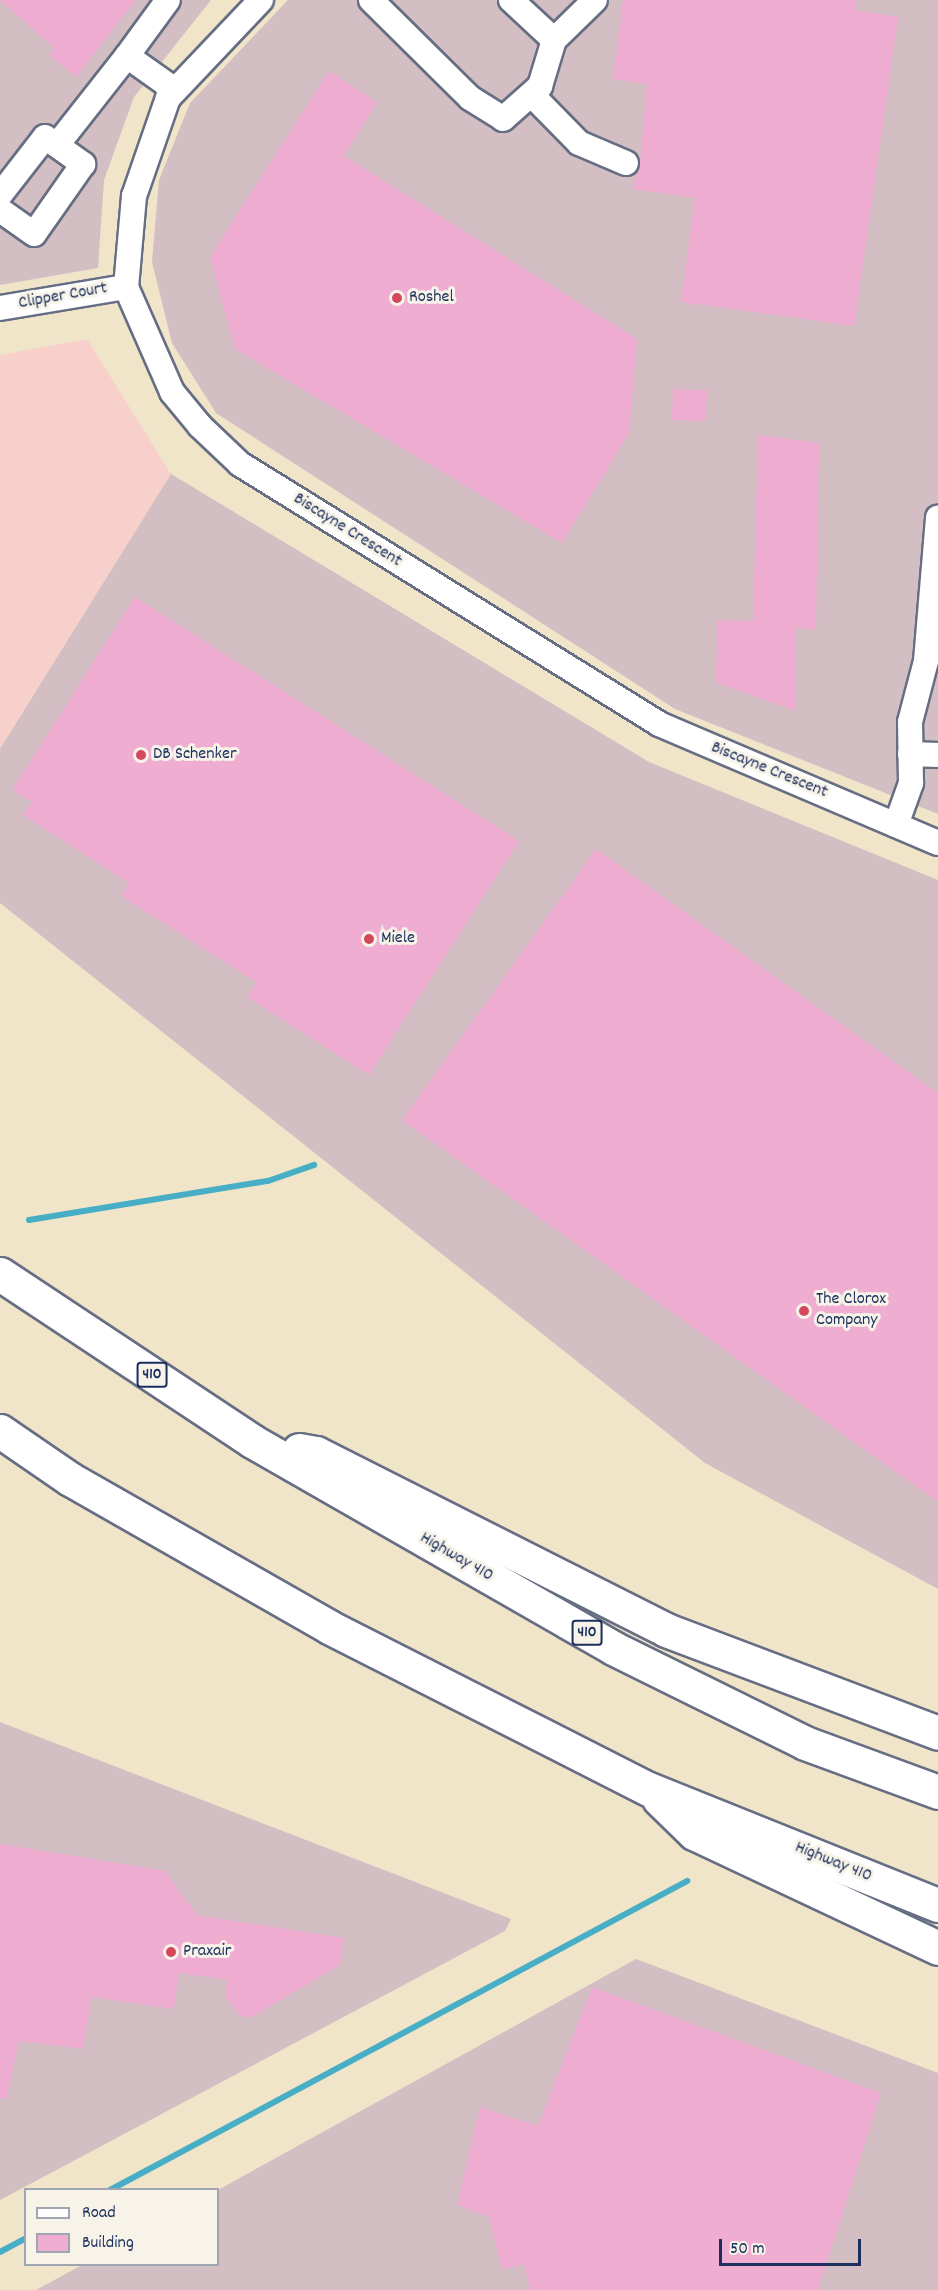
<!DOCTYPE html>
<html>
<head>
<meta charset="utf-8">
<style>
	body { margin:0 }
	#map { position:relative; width:938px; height:2290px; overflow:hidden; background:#f0e4c9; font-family:Dekko,sans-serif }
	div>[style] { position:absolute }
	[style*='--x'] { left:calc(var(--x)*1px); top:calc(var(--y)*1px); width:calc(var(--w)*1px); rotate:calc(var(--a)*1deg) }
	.built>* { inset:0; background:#f7d0cc }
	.industrial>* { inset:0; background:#d2bec3 }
	.stream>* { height:6px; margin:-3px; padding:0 3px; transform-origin:3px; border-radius:3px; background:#47aec6 }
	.building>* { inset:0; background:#eeadd1; transform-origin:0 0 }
	.roads { filter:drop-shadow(2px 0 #666e83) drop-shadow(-2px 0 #666e83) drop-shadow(0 2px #666e83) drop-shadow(0 -2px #666e83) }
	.minor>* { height:24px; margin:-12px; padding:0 12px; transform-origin:12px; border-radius:12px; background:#fff }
	.highway>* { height:33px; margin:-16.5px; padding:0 16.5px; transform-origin:16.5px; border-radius:16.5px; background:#fff }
	.dots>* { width:16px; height:16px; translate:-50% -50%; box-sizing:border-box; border:3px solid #f7f3e8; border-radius:50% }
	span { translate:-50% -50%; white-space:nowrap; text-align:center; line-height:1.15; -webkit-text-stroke:6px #f7f3e8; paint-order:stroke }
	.shield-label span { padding:2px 4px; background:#f7f3e8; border:2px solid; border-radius:4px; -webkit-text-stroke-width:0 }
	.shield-label { font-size:16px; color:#1b2f5e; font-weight:700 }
	.street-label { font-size:18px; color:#1b2f5e }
	.poi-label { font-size:18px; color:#1b2f5e }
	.left { translate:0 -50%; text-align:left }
	.legend { position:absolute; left:24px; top:2188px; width:195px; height:78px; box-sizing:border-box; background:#f7f3e8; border:2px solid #9fa5b1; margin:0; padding:8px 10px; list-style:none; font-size:18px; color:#1b2f5e }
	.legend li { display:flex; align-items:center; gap:12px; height:30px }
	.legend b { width:30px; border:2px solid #9fa5b1 }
	.scale { position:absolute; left:719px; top:2239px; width:142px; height:27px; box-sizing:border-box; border:3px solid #1b2f5e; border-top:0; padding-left:8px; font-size:18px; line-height:21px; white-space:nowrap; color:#1b2f5e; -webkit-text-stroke:4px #f7f3e8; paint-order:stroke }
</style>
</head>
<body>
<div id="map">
	<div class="built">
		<div style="clip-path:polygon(87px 339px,171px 474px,0 749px,0 355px)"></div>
	</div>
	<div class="industrial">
		<div style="clip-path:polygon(0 0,211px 0,134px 97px,104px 180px,98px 268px,0 285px)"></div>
		<div style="clip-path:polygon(288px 0,938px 0,938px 814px,675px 709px,216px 413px,172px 343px,152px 262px,159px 180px,190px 103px)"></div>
		<div style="clip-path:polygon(171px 474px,649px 762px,938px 880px,938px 1589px,705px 1463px,0 903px,0 749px)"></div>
		<div style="clip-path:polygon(0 1722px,511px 1919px,505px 1931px,0 2200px)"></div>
		<div style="clip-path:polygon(636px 1959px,938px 2073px,938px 2290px,36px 2290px,82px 2265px,218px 2264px,218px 2190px)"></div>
	</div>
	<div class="stream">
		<div style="--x:29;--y:1220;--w:242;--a:-9.3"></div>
		<div style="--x:268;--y:1181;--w:49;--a:-19.2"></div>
		<div style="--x:110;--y:2190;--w:655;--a:-28.17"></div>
		<div style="--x:0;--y:2252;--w:30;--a:-28"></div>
	</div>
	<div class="building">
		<div style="clip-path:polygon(0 0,136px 0,76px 77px,49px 55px,54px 48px)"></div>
		<div style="clip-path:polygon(623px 0,856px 0,854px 10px,898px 17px,854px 326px,681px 302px,695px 198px,632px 189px,640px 162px,647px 84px,613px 79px)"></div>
		<div style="clip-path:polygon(329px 71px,377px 102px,344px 156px,637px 339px,629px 433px,562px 543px,235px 349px,210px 257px)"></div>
		<div style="left:673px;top:389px;width:34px;height:31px;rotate:2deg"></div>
		<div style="clip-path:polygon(758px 435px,819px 443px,816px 630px,795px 628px,796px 711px,716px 683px,717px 620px,753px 621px)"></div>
		<div style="clip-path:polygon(135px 597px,519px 841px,369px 1075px,247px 997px,256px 982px,121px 896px,129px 883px,23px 815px,32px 802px,12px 790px)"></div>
		<div style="clip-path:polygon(596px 849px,938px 1093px,938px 1502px,402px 1120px)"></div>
		<div style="clip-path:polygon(0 1844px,165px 1871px,197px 1915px,344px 1938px,340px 1965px,250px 2018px,239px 2015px,225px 1997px,227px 1980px,179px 1973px,174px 2009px,91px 1997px,83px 2049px,19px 2041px,6px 2099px,0 2098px)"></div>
		<div style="clip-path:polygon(592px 1987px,881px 2093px,818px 2290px,530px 2290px,524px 2264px,502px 2270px,489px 2217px,457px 2205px,480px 2107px,538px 2126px)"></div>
	</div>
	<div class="roads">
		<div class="minor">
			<div style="--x:261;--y:0;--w:135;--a:133.5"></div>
			<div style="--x:168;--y:98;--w:104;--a:109.1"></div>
			<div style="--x:134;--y:196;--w:91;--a:95"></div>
			<div style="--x:126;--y:287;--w:115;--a:66.3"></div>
			<div style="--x:172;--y:392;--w:44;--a:50.5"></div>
			<div style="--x:200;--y:426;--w:55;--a:43.5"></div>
			<div style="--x:240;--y:464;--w:493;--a:31.8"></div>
			<div style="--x:659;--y:724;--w:303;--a:23.1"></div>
			<div style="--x:371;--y:0;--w:139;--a:44.7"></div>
			<div style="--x:470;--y:98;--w:39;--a:32"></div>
			<div style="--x:503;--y:119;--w:50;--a:-41.7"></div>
			<div style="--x:540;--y:86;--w:48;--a:-73.1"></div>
			<div style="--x:511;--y:0;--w:59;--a:42.9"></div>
			<div style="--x:554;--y:40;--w:57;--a:-44.3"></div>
			<div style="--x:127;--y:56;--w:69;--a:-53.8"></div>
			<div style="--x:532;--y:95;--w:67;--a:45.6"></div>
			<div style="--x:579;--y:143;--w:51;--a:23.1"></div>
			<div style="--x:57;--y:145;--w:113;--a:-51.8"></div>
			<div style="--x:127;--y:56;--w:59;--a:35.3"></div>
			<div style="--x:0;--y:195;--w:73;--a:-52.2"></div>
			<div style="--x:45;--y:137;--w:47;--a:35.4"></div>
			<div style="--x:83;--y:164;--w:85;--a:125"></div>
			<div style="--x:34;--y:234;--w:42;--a:-144.8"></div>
			<div style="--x:0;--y:308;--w:128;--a:-9.5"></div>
			<div style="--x:910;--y:754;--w:28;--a:2"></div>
			<div style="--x:896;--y:825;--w:45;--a:-70.3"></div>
			<div style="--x:911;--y:783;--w:61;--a:-90.9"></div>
			<div style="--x:910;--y:722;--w:63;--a:-75.3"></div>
			<div style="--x:926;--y:661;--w:144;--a:-85.2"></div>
		</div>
		<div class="highway">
			<div style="--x:0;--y:1274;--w:302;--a:33.5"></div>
			<div style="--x:252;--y:1441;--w:416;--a:29.8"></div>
			<div style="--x:613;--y:1648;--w:214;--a:26.3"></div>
			<div style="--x:805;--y:1743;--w:142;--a:20.2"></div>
			<div style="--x:0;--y:1431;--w:85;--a:34.4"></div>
			<div style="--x:70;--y:1479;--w:298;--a:29.7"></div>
			<div style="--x:329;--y:1627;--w:359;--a:26.9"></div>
			<div style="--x:649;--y:1789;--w:311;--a:21.9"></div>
			<div style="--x:299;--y:1450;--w:17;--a:10"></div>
			<div style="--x:316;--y:1453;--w:392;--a:26.8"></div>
			<div style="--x:666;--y:1630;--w:291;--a:20.7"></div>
			<div style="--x:659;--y:1799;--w:49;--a:44.2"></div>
			<div style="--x:694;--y:1833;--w:270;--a:25.2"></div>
		</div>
	</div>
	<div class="dots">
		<div style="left:397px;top:298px;background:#d1495b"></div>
		<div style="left:141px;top:755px;background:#d1495b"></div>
		<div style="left:369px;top:939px;background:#d1495b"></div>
		<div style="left:804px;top:1311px;background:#d1495b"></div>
		<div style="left:171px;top:1952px;background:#d1495b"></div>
	</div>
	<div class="shield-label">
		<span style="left:152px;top:1375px">410</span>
		<span style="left:587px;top:1633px">410</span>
	</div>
	<div class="street-label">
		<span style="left:63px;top:297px;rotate:-10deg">Clipper Court</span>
		<span style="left:347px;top:531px;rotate:32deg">Biscayne Crescent</span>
		<span style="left:769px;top:771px;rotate:22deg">Biscayne Crescent</span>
		<span style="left:456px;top:1558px;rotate:30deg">Highway 410</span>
		<span style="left:833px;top:1863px;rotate:22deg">Highway 410</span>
	</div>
	<div class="poi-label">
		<span class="left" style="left:409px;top:298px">Roshel</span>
		<span class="left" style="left:153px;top:755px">DB Schenker</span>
		<span class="left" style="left:381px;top:939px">Miele</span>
		<span class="left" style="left:816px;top:1311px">The Clorox<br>Company</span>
		<span class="left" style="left:183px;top:1952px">Praxair</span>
	</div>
	<ul class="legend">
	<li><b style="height:8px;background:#fff"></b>Road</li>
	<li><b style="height:16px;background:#eeadd1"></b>Building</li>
	</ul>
	<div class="scale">50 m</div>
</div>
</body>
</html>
